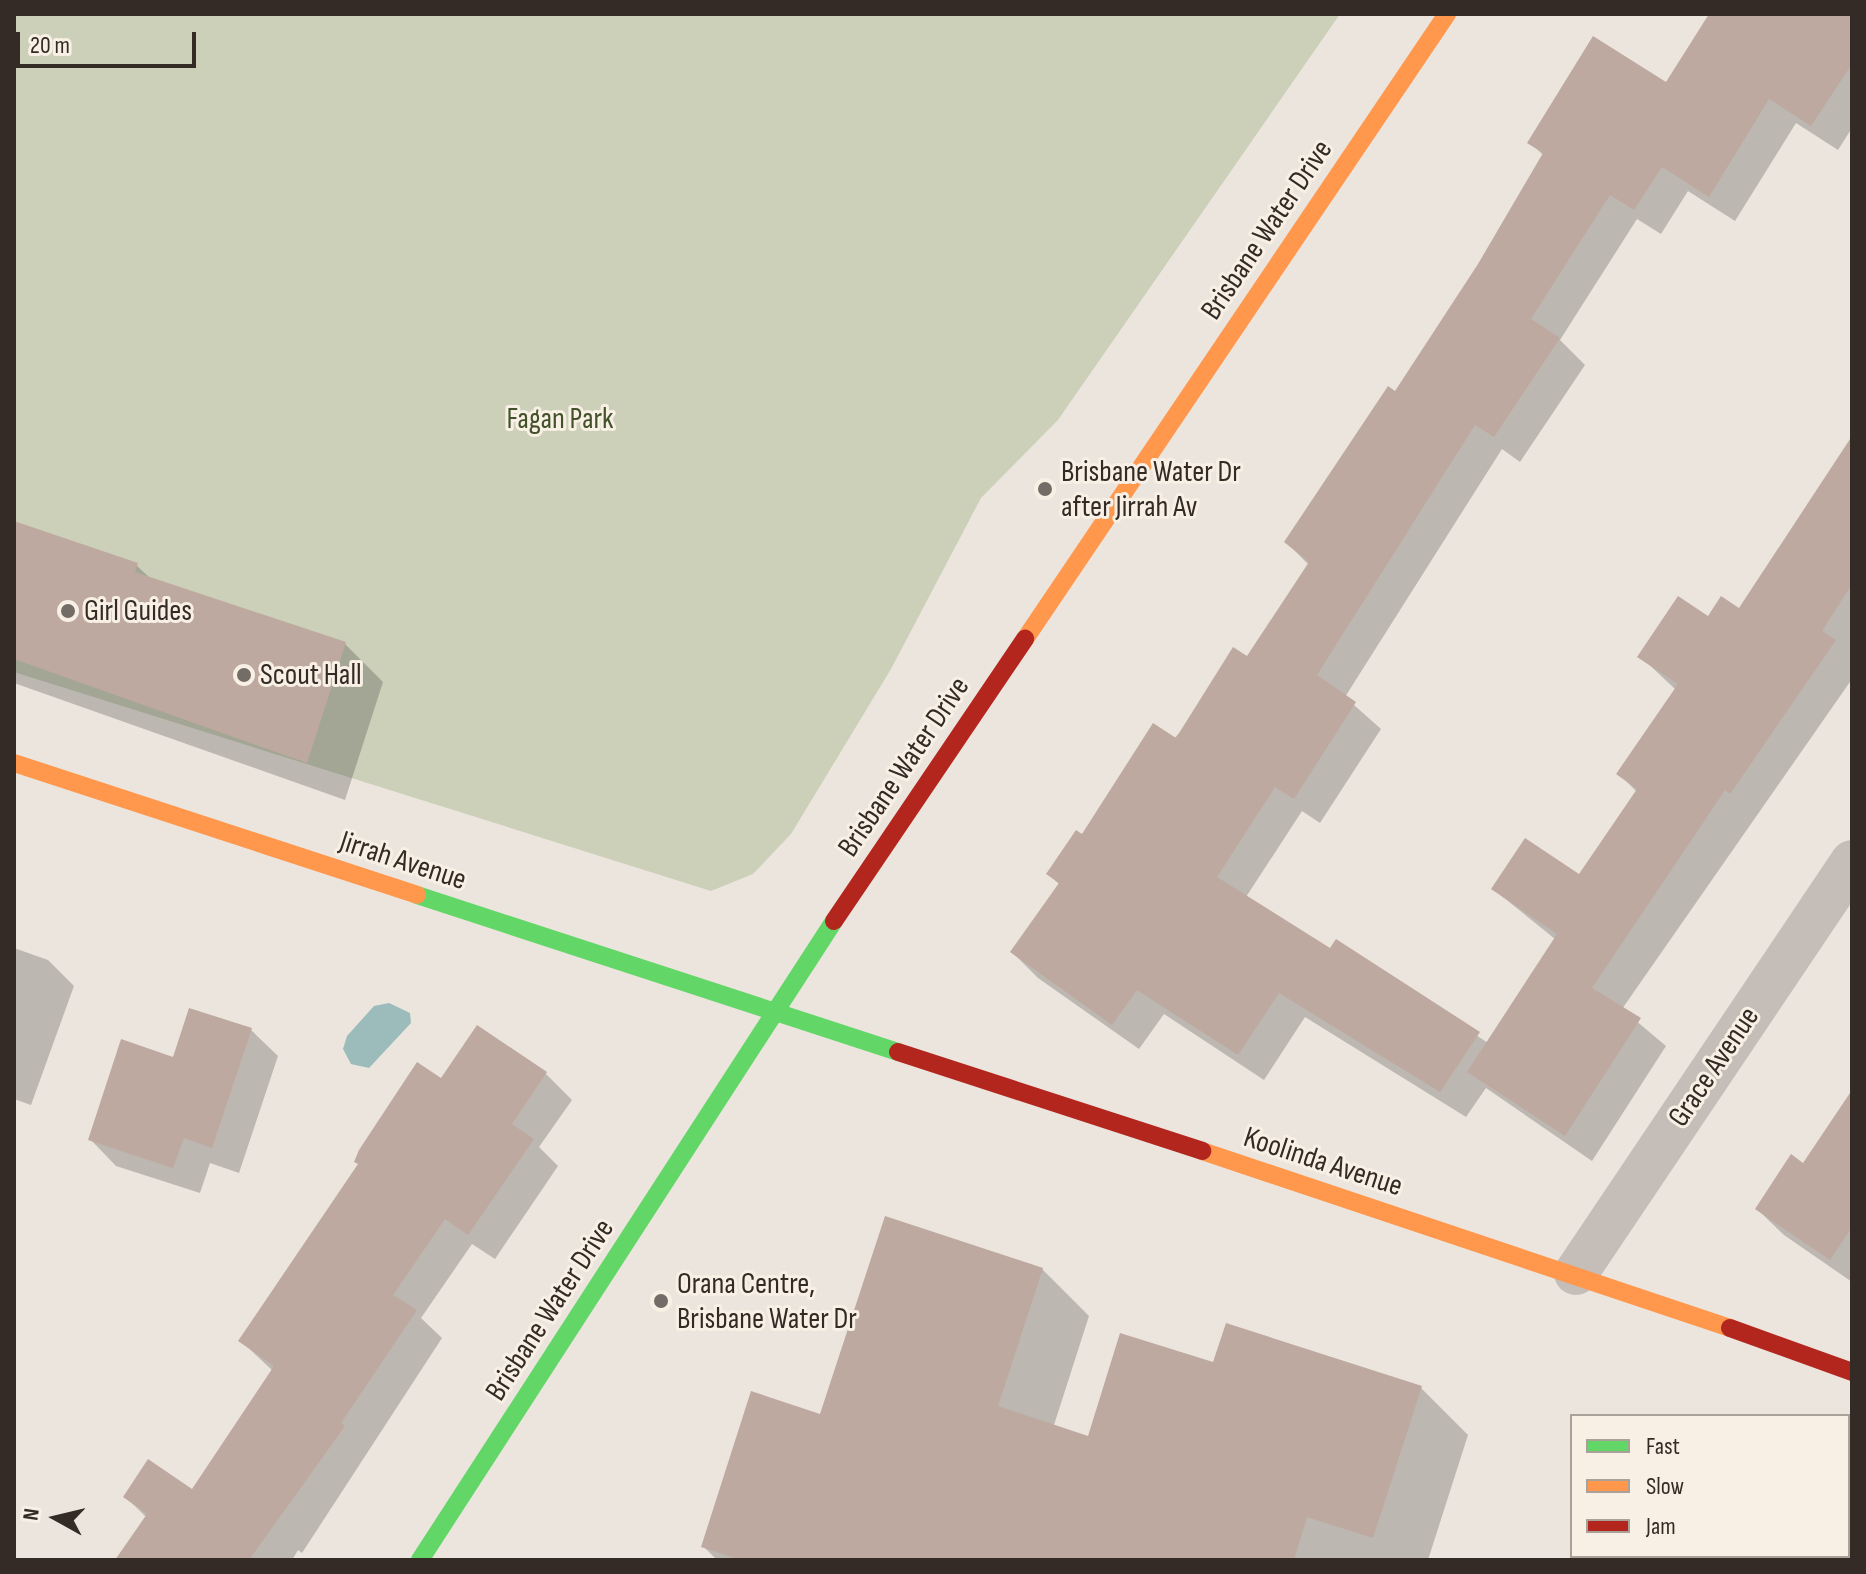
<!DOCTYPE html>
<html>
<head>
<meta charset="utf-8">
<style>
	body { margin:0 }
	#map { position:relative; width:1866px; height:1574px; overflow:hidden; background:#ebe5de; font-family:"Sofia Sans Condensed",sans-serif }
	div>[style] { position:absolute }
	[style*='--x'] { left:calc(var(--x)*1px); top:calc(var(--y)*1px); width:calc(var(--w)*1px); rotate:calc(var(--a)*1deg) }
	.green>* { inset:0; background:#ccd0b9 }
	.water>* { inset:0; background:#9bbcbb }
	.shadow>* { inset:0; background:#0003 }
	.building>* { inset:0; background:#bea9a0 }
	.street>* { height:44px; margin:-22px; padding:0 22px; transform-origin:22px; border-radius:22px; background:#c4bdb8 }
	.fast>* { height:18px; margin:-9px; padding:0 9px; transform-origin:9px; border-radius:9px; background:#63d668 }
	.slow>* { height:18px; margin:-9px; padding:0 9px; transform-origin:9px; border-radius:9px; background:#ff974d }
	.jam>* { height:18px; margin:-9px; padding:0 9px; transform-origin:9px; border-radius:9px; background:#b3261e }
	.dots>* { width:22px; height:22px; translate:-50% -50%; box-sizing:border-box; border:4px solid #f8f0e5; border-radius:50% }
	span { translate:-50% -50%; white-space:nowrap; text-align:center; line-height:1.15; -webkit-text-stroke:6px #f8f0e5; paint-order:stroke }
	.street-label { font-size:30px; color:#342b26 }
	.park-label { font-size:30px; color:#43512b }
	.poi-label { font-size:30px; color:#342b26 }
	.left { translate:0 -50%; text-align:left }
	.frame { position:absolute; inset:0; border:16px solid #342b26; pointer-events:none }
	.legend { position:absolute; left:1570px; top:1414px; width:280px; height:144px; box-sizing:border-box; background:#f8f0e5; border:2px solid #aaa199; margin:0; padding:10px 14px; list-style:none; font-size:24px; color:#342b26 }
	.legend li { display:flex; align-items:center; gap:16px; height:40px }
	.legend b { width:40px; border:2px solid #aaa199 }
	.north { position:absolute; left:16px; top:1478px; width:80px; height:80px; -webkit-text-stroke:6px #f8f0e5; paint-order:stroke; rotate:278deg; font-size:22px; font-weight:700; line-height:32px; text-align:center; color:#342b26 }
	.north::after { content:''; display:block; margin:auto; width:28px; height:36px; background:#342b26; clip-path:polygon(50% 0,100% 100%,50% 72%,0 100%) }
	.scale { position:absolute; left:16px; top:32px; width:180px; height:36px; box-sizing:border-box; border:4px solid #342b26; border-top:0; padding-left:10px; font-size:24px; line-height:28px; white-space:nowrap; color:#342b26; -webkit-text-stroke:6px #f8f0e5; paint-order:stroke }
</style>
</head>
<body>
<div id="map">
	<div class="green">
		<div style="clip-path:polygon(14px 14px,1340px 14px,1058px 420px,981px 498px,891px 669px,791px 834px,753px 874px,711px 891px,14px 672px)"></div>
	</div>
	<div class="water">
		<div style="clip-path:polygon(389px 1003px,410px 1013px,411px 1023px,369px 1068px,351px 1064px,343px 1049px,347px 1036px,374px 1006px)"></div>
	</div>
	<div class="shadow">
		<div style="clip-path:polygon(1712px 14px,1833px 14px,1852px 26px,1852px 128px,1838px 150px,1796px 123px,1735px 221px,1688px 191px,1661px 234px,1637px 219px,1560px 340px,1585px 365px,1520px 462px,1502px 449px,1345px 697px,1381px 729px,1320px 823px,1302px 811px,1246px 897px,1331px 950px,1336px 942px,1488px 1043px,1555px 939px,1493px 889px,1580px 877px,1637px 792px,1619px 774px,1676px 690px,1640px 656px,1709px 619px,1739px 610px,1852px 488px,1852px 679px,1622px 1009px,1666px 1046px,1592px 1161px,1486px 1088px,1466px 1117px,1305px 1017px,1264px 1080px,1164px 1014px,1139px 1049px,1038px 978px,1012px 952px,1060px 885px,1048px 874px,1248px 659px,1309px 565px,1286px 542px,1395px 394px,1479px 265px,1544px 156px,1530px 142px,1666px 85px)"></div>
		<div style="clip-path:polygon(14px 523px,136px 565px,151px 579px,345px 644px,383px 682px,345px 800px,14px 683px)"></div>
		<div style="clip-path:polygon(14px 948px,48px 960px,74px 986px,31px 1105px,14px 1099px)"></div>
		<div style="clip-path:polygon(251px 1030px,278px 1056px,239px 1173px,210px 1163px,200px 1193px,116px 1166px,90px 1139px,174px 1059px)"></div>
		<div style="clip-path:polygon(546px 1074px,572px 1100px,539px 1147px,558px 1166px,495px 1259px,472px 1244px,421px 1318px,442px 1338px,302px 1553px,298px 1550px,292px 1560px,117px 1560px,147px 1518px,126px 1497px,192px 1492px,273px 1371px,240px 1340px,442px 1081px)"></div>
		<div style="clip-path:polygon(1852px 1109px,1852px 1282px,1784px 1235px,1757px 1209px,1804px 1166px)"></div>
		<div style="clip-path:polygon(1042px 1269px,1089px 1316px,1054px 1425px,1089px 1438px,1214px 1365px,1421px 1388px,1468px 1435px,1428px 1560px,717px 1560px,703px 1546px,822px 1416px)"></div>
	</div>
	<div class="building">
		<div style="clip-path:polygon(1709px 14px,1852px 14px,1852px 64px,1811px 126px,1769px 99px,1709px 197px,1662px 167px,1634px 210px,1610px 195px,1531px 319px,1560px 338px,1494px 437px,1475px 425px,1317px 675px,1356px 702px,1294px 799px,1275px 787px,1217px 877px,1330px 948px,1336px 939px,1480px 1032px,1440px 1092px,1279px 993px,1238px 1055px,1137px 990px,1112px 1025px,1010px 952px,1059px 883px,1046px 874px,1076px 830px,1082px 834px,1153px 723px,1176px 738px,1233px 647px,1247px 656px,1309px 562px,1284px 542px,1388px 386px,1395px 391px,1478px 264px,1543px 153px,1527px 143px,1593px 36px,1666px 82px)"></div>
		<div style="clip-path:polygon(1852px 436px,1852px 584px,1822px 631px,1836px 640px,1730px 794px,1725px 790px,1592px 988px,1641px 1018px,1565px 1136px,1467px 1072px,1557px 934px,1491px 889px,1525px 838px,1579px 874px,1637px 789px,1616px 774px,1678px 684px,1637px 657px,1678px 596px,1708px 616px,1721px 596px,1739px 608px)"></div>
		<div style="clip-path:polygon(14px 521px,138px 563px,135px 572px,346px 642px,307px 763px,14px 659px)"></div>
		<div style="clip-path:polygon(189px 1008px,252px 1028px,212px 1148px,184px 1138px,173px 1168px,88px 1140px,121px 1039px,173px 1057px)"></div>
		<div style="clip-path:polygon(477px 1025px,547px 1072px,512px 1124px,534px 1139px,468px 1235px,445px 1219px,393px 1295px,417px 1310px,341px 1423px,345px 1426px,249px 1560px,115px 1560px,147px 1514px,123px 1497px,148px 1459px,192px 1489px,274px 1366px,238px 1341px,358px 1164px,354px 1162px,359px 1150px,417px 1062px,441px 1078px)"></div>
		<div style="clip-path:polygon(1852px 1090px,1852px 1227px,1830px 1260px,1755px 1209px,1791px 1154px,1803px 1163px)"></div>
		<div style="clip-path:polygon(885px 1216px,1043px 1268px,998px 1406px,1088px 1436px,1120px 1333px,1213px 1362px,1226px 1323px,1422px 1386px,1373px 1538px,1307px 1517px,1294px 1560px,741px 1560px,701px 1547px,751px 1391px,820px 1414px)"></div>
	</div>
	<div class="street">
		<div style="--x:1576;--y:1273;--w:495;--a:-56.1"></div>
	</div>
	<div class="fast">
		<div style="--x:417;--y:895;--w:506;--a:18.08"></div>
		<div style="--x:420;--y:1560;--w:761;--a:-57.06"></div>
	</div>
	<div class="slow">
		<div style="--x:1025;--y:639;--w:754;--a:-55.97"></div>
		<div style="--x:14;--y:763;--w:424;--a:18.1"></div>
		<div style="--x:1202;--y:1151;--w:557;--a:18.53"></div>
	</div>
	<div class="jam">
		<div style="--x:834;--y:921;--w:341;--a:-55.9"></div>
		<div style="--x:898;--y:1052;--w:320;--a:18"></div>
		<div style="--x:1730;--y:1328;--w:130;--a:19.8"></div>
	</div>
	<div class="dots">
		<div style="left:1045px;top:489px;background:#746c66"></div>
		<div style="left:68px;top:611px;background:#746c66"></div>
		<div style="left:244px;top:675px;background:#746c66"></div>
		<div style="left:661px;top:1301px;background:#746c66"></div>
	</div>
	<div class="street-label">
		<span style="left:1267px;top:230px;rotate:-56deg">Brisbane Water Drive</span>
		<span style="left:904px;top:767px;rotate:-56deg">Brisbane Water Drive</span>
		<span style="left:403px;top:861px;rotate:18deg">Jirrah Avenue</span>
		<span style="left:1714px;top:1067px;rotate:-56deg">Grace Avenue</span>
		<span style="left:1323px;top:1162px;rotate:18deg">Koolinda Avenue</span>
		<span style="left:550px;top:1310px;rotate:-57deg">Brisbane Water Drive</span>
	</div>
	<div class="park-label">
		<span style="left:560px;top:419px">Fagan Park</span>
	</div>
	<div class="poi-label">
		<span class="left" style="left:1061px;top:489px">Brisbane Water Dr<br>after Jirrah Av</span>
		<span class="left" style="left:84px;top:611px">Girl Guides</span>
		<span class="left" style="left:260px;top:675px">Scout Hall</span>
		<span class="left" style="left:677px;top:1301px">Orana Centre,<br>Brisbane Water Dr</span>
	</div>
	<div class="frame"></div>
	<ul class="legend">
	<li><b style="height:10px;background:#63d668"></b>Fast</li>
	<li><b style="height:10px;background:#ff974d"></b>Slow</li>
	<li><b style="height:10px;background:#b3261e"></b>Jam</li>
	</ul>
	<div class="north">N</div>
	<div class="scale">20 m</div>
</div>
</body>
</html>
